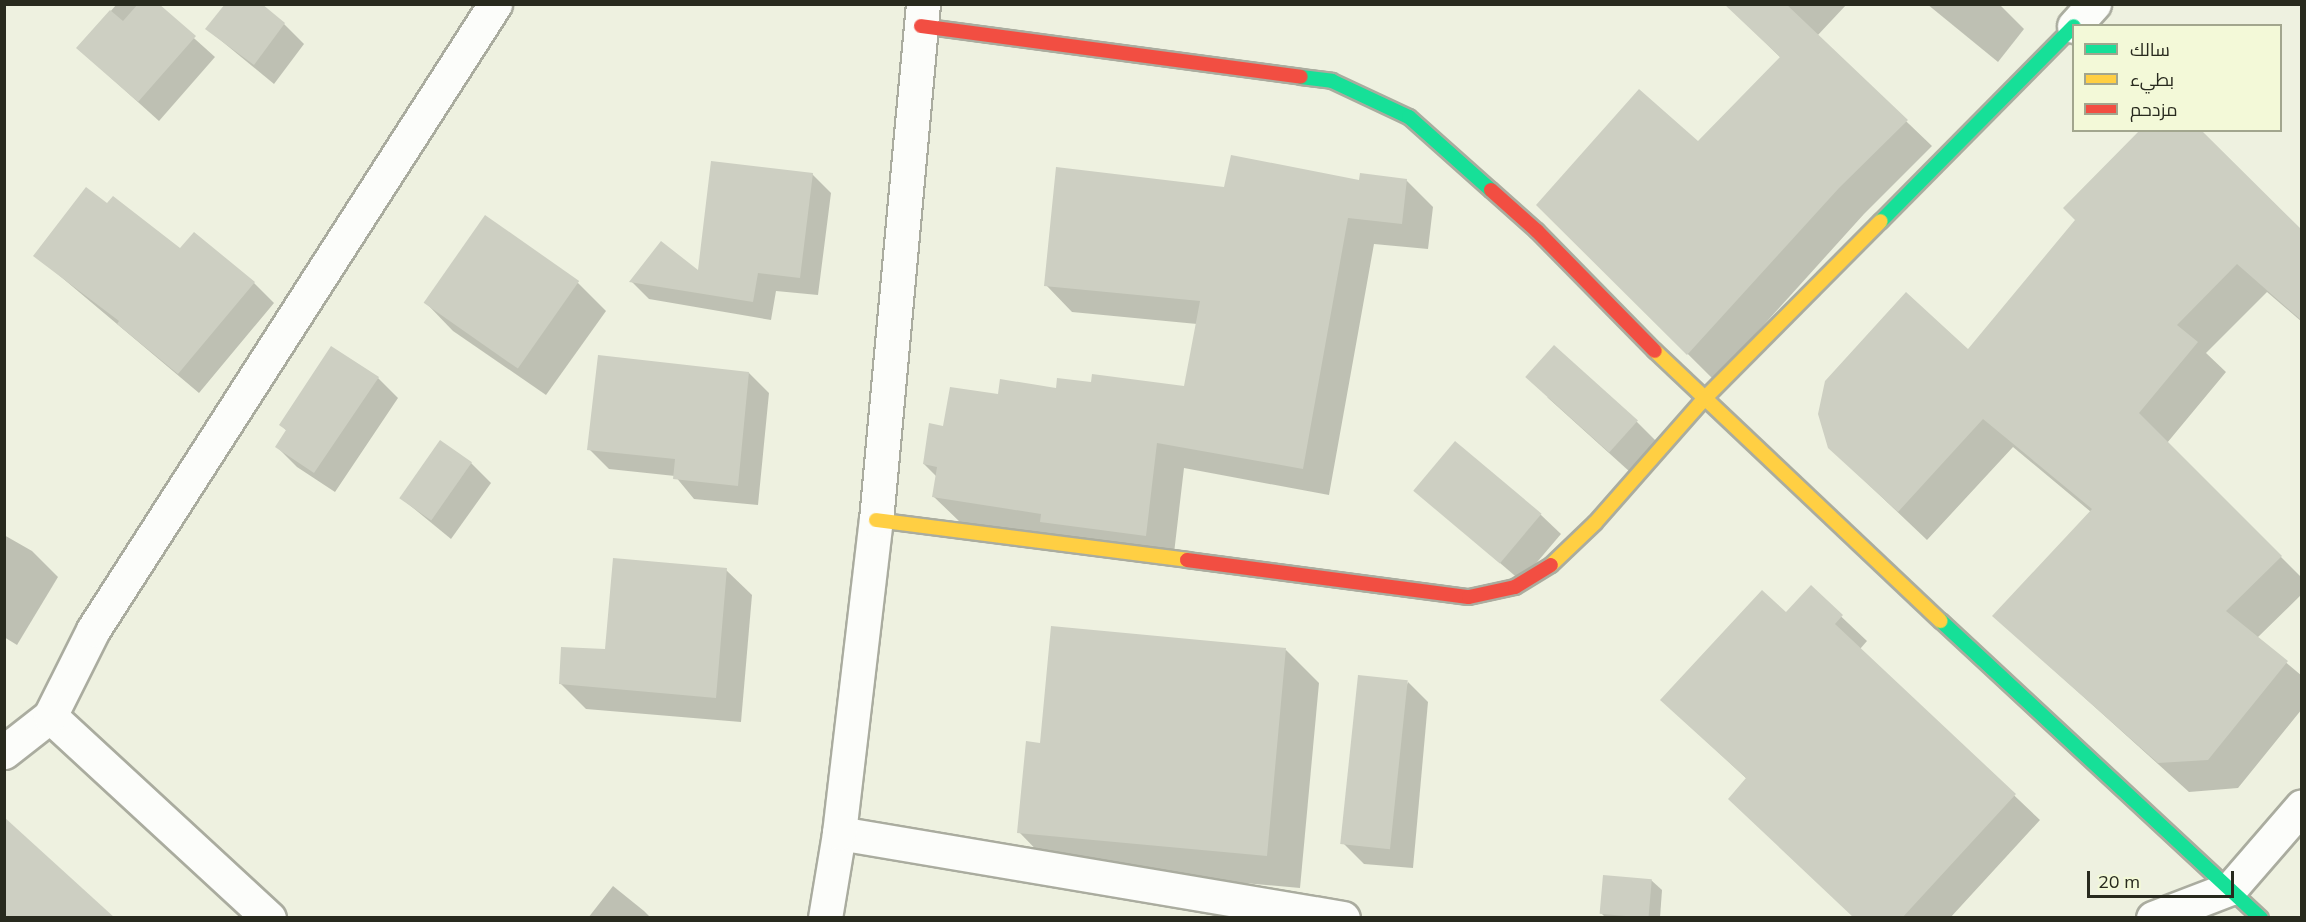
<!DOCTYPE html>
<html>
<head>
<meta charset="utf-8">
<style>
	body { margin:0 }
	#map { position:relative; width:2306px; height:922px; overflow:hidden; background:#eef1e0; font-family:Mulish,Cairo,sans-serif }
	div>[style] { position:absolute }
	[style*='--x'] { left:calc(var(--x)*1px); top:calc(var(--y)*1px); width:calc(var(--w)*1px); rotate:calc(var(--a)*1deg) }
	.shadow>* { inset:0; background:#0003 }
	.building>* { inset:0; background:#cdcfc2; transform-origin:0 0 }
	.roads { filter:drop-shadow(2px 0 #aaac9f) drop-shadow(-2px 0 #aaac9f) drop-shadow(0 2px #aaac9f) drop-shadow(0 -2px #aaac9f) }
	.street>* { height:33px; margin:-16.5px; padding:0 16.5px; transform-origin:16.5px; border-radius:16.5px; background:#fcfdfa }
	.fast>* { height:14px; margin:-7px; padding:0 7px; transform-origin:7px; border-radius:7px; background:#16e098 }
	.slow>* { height:14px; margin:-7px; padding:0 7px; transform-origin:7px; border-radius:7px; background:#ffcf43 }
	.jam>* { height:14px; margin:-7px; padding:0 7px; transform-origin:7px; border-radius:7px; background:#f24e42 }
	span { translate:-50% -50%; white-space:nowrap; text-align:center; line-height:1.15; -webkit-text-stroke:4.5px #f3f9d8; paint-order:stroke }
	.frame { position:absolute; inset:0; border:6px solid #282a1e; pointer-events:none }
	.legend { position:absolute; left:2072px; top:24px; width:210px; height:108px; box-sizing:border-box; background:#f3f9d8; border:2px solid #a2a68e; margin:0; padding:8px 10px; list-style:none; font-size:18px; color:#282a1e }
	.legend li { display:flex; align-items:center; gap:12px; height:30px }
	.legend b { width:30px; border:2px solid #a2a68e }
	.scale { position:absolute; left:2087px; top:871px; width:147px; height:27px; box-sizing:border-box; border:3px solid #282a1e; border-top:0; padding-left:8px; font-size:18px; line-height:21px; white-space:nowrap; color:#282a1e; -webkit-text-stroke:4px #f3f9d8; paint-order:stroke }
</style>
</head>
<body>
<div id="map">
	<div class="shadow">
		<div style="clip-path:polygon(117px 4px,156px 4px,215px 57px,159px 121px,78px 48px)"></div>
		<div style="clip-path:polygon(1726px 4px,1847px 4px,1817px 36px,1932px 146px,1864px 214px,1714px 380px,1538px 205px,1699px 143px,1781px 58px)"></div>
		<div style="clip-path:polygon(1927px 4px,1999px 4px,2024px 29px,1998px 62px)"></div>
		<div style="clip-path:polygon(284px 24px,304px 44px,274px 84px,207px 29px)"></div>
		<div style="clip-path:polygon(2199px 130px,2302px 231px,2302px 322px,2267px 292px,2206px 353px,2226px 372px,2167px 443px,2302px 578px,2302px 594px,2257px 638px,2302px 676px,2302px 709px,2238px 788px,2189px 792px,1994px 616px,2091px 512px,2013px 447px,1927px 540px,1829px 447px,1968px 351px)"></div>
		<div style="clip-path:polygon(812px 174px,831px 193px,818px 295px,776px 291px,771px 320px,649px 299px,631px 281px,699px 273px)"></div>
		<div style="clip-path:polygon(1406px 180px,1433px 207px,1428px 249px,1374px 244px,1329px 495px,1184px 468px,1173px 562px,961px 523px,934px 497px,937px 477px,924px 464px,945px 428px,999px 396px,1057px 390px,1185px 388px,1197px 324px,1072px 312px,1046px 285px,1225px 189px)"></div>
		<div style="clip-path:polygon(107px 205px,181px 250px,254px 283px,274px 303px,199px 393px,35px 255px)"></div>
		<div style="clip-path:polygon(578px 283px,606px 311px,546px 395px,453px 331px,426px 303px)"></div>
		<div style="clip-path:polygon(749px 373px,769px 393px,758px 505px,694px 499px,675px 476px,609px 469px,589px 449px)"></div>
		<div style="clip-path:polygon(378px 378px,398px 398px,335px 492px,297px 467px,277px 447px,287px 431px,281px 425px)"></div>
		<div style="clip-path:polygon(1547px 397px,1637px 422px,1657px 442px,1630px 472px)"></div>
		<div style="clip-path:polygon(471px 463px,491px 483px,451px 539px,401px 498px)"></div>
		<div style="clip-path:polygon(1415px 490px,1541px 515px,1561px 534px,1521px 581px)"></div>
		<div style="clip-path:polygon(4px 535px,32px 551px,58px 577px,17px 645px,4px 637px)"></div>
		<div style="clip-path:polygon(726px 570px,752px 595px,741px 722px,586px 709px,561px 684px)"></div>
		<div style="clip-path:polygon(1811px 588px,1867px 641px,1860px 649px,2040px 820px,1950px 918px,1854px 918px,1747px 779px,1662px 700px,1786px 614px)"></div>
		<div style="clip-path:polygon(1286px 650px,1319px 683px,1300px 888px,1052px 866px,1019px 832px,1041px 744px)"></div>
		<div style="clip-path:polygon(1408px 682px,1428px 702px,1413px 868px,1364px 864px,1344px 844px)"></div>
		<div style="clip-path:polygon(1651px 880px,1662px 890px,1660px 918px,1606px 918px,1601px 913px)"></div>
		<div style="clip-path:polygon(613px 886px,644px 911px,651px 918px,588px 918px)"></div>
	</div>
	<div class="building">
		<div style="clip-path:polygon(138px 4px,159px 4px,196px 36px,138px 102px,76px 48px,110px 10px,123px 21px)"></div>
		<div style="clip-path:polygon(225px 4px,262px 4px,285px 23px,254px 65px,205px 29px)"></div>
		<div style="clip-path:polygon(1724px 4px,1786px 4px,1908px 120px,1839px 188px,1687px 355px,1536px 205px,1639px 89px,1698px 141px,1780px 57px)"></div>
		<div style="clip-path:polygon(2140px 130px,2201px 130px,2301px 229px,2301px 320px,2237px 264px,2177px 325px,2198px 342px,2139px 413px,2282px 556px,2226px 611px,2288px 661px,2208px 760px,2158px 763px,1992px 616px,2092px 509px,1983px 419px,1898px 512px,1828px 448px,1818px 414px,1825px 381px,1906px 292px,1968px 349px,2075px 220px,2063px 208px)"></div>
		<div style="clip-path:polygon(1231px 155px,1359px 180px,1360px 173px,1407px 179px,1402px 224px,1348px 218px,1303px 469px,1157px 443px,1146px 536px,1040px 522px,1041px 514px,932px 497px,937px 467px,923px 464px,929px 423px,943px 426px,950px 387px,998px 394px,1000px 379px,1056px 388px,1057px 378px,1091px 382px,1092px 374px,1184px 386px,1200px 301px,1044px 286px,1056px 167px,1224px 187px)"></div>
		<div style="clip-path:polygon(711px 161px,813px 173px,800px 278px,758px 273px,753px 302px,629px 282px,661px 241px,698px 270px)"></div>
		<div style="clip-path:polygon(86px 187px,107px 203px,113px 196px,180px 248px,194px 232px,255px 282px,178px 374px,117px 324px,119px 321px,33px 256px)"></div>
		<div style="left:485px;top:215px;width:115px;height:107px;rotate:35deg"></div>
		<div style="left:1554px;top:345px;width:113px;height:43px;rotate:42deg"></div>
		<div style="clip-path:polygon(331px 346px,379px 377px,314px 473px,275px 447px,286px 430px,279px 425px)"></div>
		<div style="clip-path:polygon(598px 355px,749px 372px,738px 486px,673px 479px,675px 459px,587px 450px)"></div>
		<div style="left:440px;top:440px;width:39px;height:71px;rotate:35deg"></div>
		<div style="left:1455px;top:441px;width:113px;height:65px;rotate:40deg"></div>
		<div style="clip-path:polygon(613px 558px,727px 568px,716px 698px,559px 684px,561px 647px,605px 649px)"></div>
		<div style="clip-path:polygon(1811px 585px,1843px 615px,1835px 624px,2016px 794px,1902px 918px,1854px 918px,1728px 799px,1746px 778px,1660px 700px,1762px 590px,1786px 612px)"></div>
		<div style="clip-path:polygon(1051px 626px,1286px 648px,1267px 856px,1017px 833px,1026px 741px,1040px 743px)"></div>
		<div style="left:1358px;top:675px;width:50px;height:170px;rotate:6deg"></div>
		<div style="clip-path:polygon(4px 817px,115px 918px,4px 918px)"></div>
		<div style="left:1603px;top:875px;width:49px;height:39px;rotate:5deg"></div>
	</div>
	<div class="roads">
		<div class="street">
			<div style="--x:2074;--y:26;--w:30;--a:-48"></div>
			<div style="--x:50;--y:716;--w:298;--a:42.7"></div>
			<div style="--x:4;--y:752;--w:58;--a:-38"></div>
			<div style="--x:50;--y:716;--w:96;--a:-63.4"></div>
			<div style="--x:93;--y:630;--w:744;--a:-57.29"></div>
			<div style="--x:839;--y:833;--w:511;--a:9.57"></div>
			<div style="--x:825;--y:918;--w:86;--a:-80.6"></div>
			<div style="--x:839;--y:833;--w:315;--a:-83.3"></div>
			<div style="--x:876;--y:520;--w:518;--a:-84.8"></div>
			<div style="--x:2153;--y:918;--w:84;--a:-21"></div>
			<div style="--x:2231;--y:888;--w:108;--a:-49.1"></div>
		</div>
		<div class="fast">
			<div style="--x:1301;--y:77;--w:31;--a:7"></div>
			<div style="--x:1332;--y:81;--w:85;--a:25.1"></div>
			<div style="--x:1409;--y:117;--w:110;--a:41.7"></div>
			<div style="--x:1881;--y:221;--w:274;--a:-45.3"></div>
			<div style="--x:1941;--y:621;--w:437;--a:42.9"></div>
		</div>
		<div class="slow">
			<div style="--x:1655;--y:351;--w:393;--a:43.4"></div>
			<div style="--x:876;--y:520;--w:314;--a:7.3"></div>
			<div style="--x:1551;--y:565;--w:61;--a:-43.7"></div>
			<div style="--x:1595;--y:523;--w:164;--a:-48.7"></div>
			<div style="--x:1703;--y:400;--w:252;--a:-45.2"></div>
		</div>
		<div class="jam">
			<div style="--x:921;--y:26;--w:383;--a:7.6"></div>
			<div style="--x:1491;--y:190;--w:62;--a:41.7"></div>
			<div style="--x:1537;--y:231;--w:168;--a:45.5"></div>
			<div style="--x:1187;--y:560;--w:284;--a:7.5"></div>
			<div style="--x:1469;--y:597;--w:47;--a:-12.3"></div>
			<div style="--x:1515;--y:587;--w:42;--a:-31.4"></div>
		</div>
	</div>
	<div class="frame"></div>
	<ul class="legend">
	<li><b style="height:8px;background:#16e098"></b>سالك</li>
	<li><b style="height:8px;background:#ffcf43"></b>بطيء</li>
	<li><b style="height:8px;background:#f24e42"></b>مزدحم</li>
	</ul>
	<div class="scale">20 m</div>
</div>
</body>
</html>
